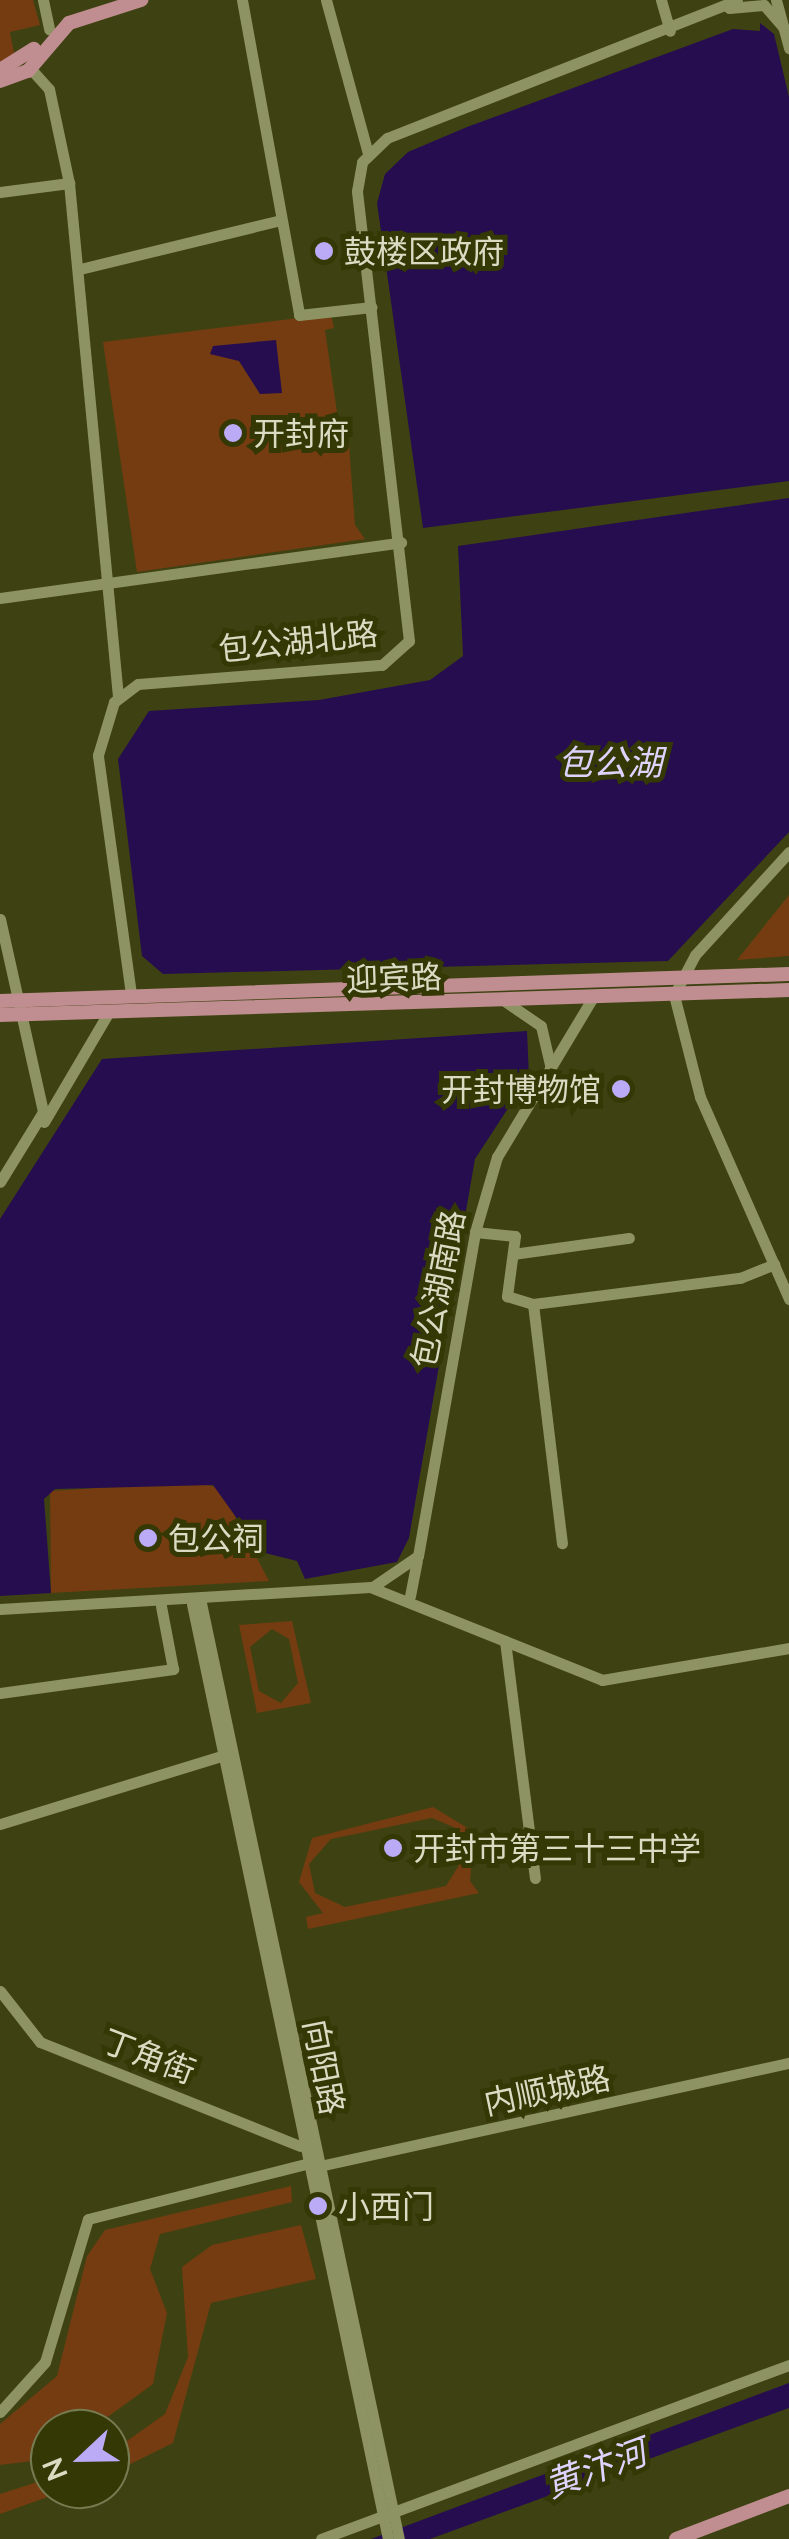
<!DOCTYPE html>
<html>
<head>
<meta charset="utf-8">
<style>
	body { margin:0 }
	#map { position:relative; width:789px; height:2539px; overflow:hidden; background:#3e4212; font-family:Lato,"Noto Sans SC",sans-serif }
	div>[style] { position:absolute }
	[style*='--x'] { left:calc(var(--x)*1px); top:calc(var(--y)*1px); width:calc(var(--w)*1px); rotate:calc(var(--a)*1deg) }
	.green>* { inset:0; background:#743c10 }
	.water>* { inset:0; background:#260d4f }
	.minor>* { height:11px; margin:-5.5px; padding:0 5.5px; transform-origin:5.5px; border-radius:5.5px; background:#8d9362 }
	.major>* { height:14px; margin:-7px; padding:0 7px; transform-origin:7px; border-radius:7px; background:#c08e90 }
	.dots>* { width:28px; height:28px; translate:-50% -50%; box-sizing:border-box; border:5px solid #343805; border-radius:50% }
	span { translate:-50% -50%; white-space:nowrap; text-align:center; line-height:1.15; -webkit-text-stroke:10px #343805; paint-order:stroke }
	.poi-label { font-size:32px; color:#d9dcc3 }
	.left { translate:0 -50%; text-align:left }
	.right { translate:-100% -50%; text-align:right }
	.street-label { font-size:32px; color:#d9dcc3 }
	.water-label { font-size:35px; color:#dcd4fd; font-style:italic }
	.north { position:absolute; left:30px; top:2409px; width:100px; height:100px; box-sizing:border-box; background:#343805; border:2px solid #767a51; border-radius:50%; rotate:248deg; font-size:28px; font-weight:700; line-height:40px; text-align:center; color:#d9dcc3 }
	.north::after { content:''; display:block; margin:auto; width:35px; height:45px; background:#bbaaf6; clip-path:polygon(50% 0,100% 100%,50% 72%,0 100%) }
</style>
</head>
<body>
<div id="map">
	<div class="green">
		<div style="clip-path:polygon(0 0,33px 0,40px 25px,10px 32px,15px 58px,0 62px)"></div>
		<div style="clip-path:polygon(331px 314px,334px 328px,325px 330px,338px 419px,347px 418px,355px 525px,365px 539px,137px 572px,103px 342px)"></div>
		<div style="clip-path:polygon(789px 895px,789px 956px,737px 960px)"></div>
		<div style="clip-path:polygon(194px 1482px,220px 1488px,269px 1581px,51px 1593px,50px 1491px)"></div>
		<div style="clip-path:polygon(evenodd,292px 1621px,311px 1703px,257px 1713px,239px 1625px,292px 1621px,272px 1629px,289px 1639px,298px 1683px,281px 1703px,259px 1691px,250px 1647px,272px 1629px)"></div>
		<div style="clip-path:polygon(evenodd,433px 1807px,474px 1832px,470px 1881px,479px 1893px,308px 1929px,306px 1917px,323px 1913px,299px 1882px,312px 1838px,433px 1807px,432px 1818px,458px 1829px,468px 1851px,446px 1886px,345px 1907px,315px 1893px,309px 1864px,331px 1839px,432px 1818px)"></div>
		<div style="clip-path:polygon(291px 2186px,292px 2202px,160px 2234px,150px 2269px,167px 2313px,153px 2384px,91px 2429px,50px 2429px,48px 2459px,0 2465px,0 2424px,57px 2376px,87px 2256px,105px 2230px)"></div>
		<div style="clip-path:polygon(301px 2225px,316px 2279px,211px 2303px,173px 2443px,110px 2474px,110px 2453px,165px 2414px,188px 2357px,182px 2267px,212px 2245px)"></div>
		<div style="clip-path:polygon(50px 2478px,50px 2489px,70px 2489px,0 2514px,0 2494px)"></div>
	</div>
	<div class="water">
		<div style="clip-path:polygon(760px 23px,774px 34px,789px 97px,789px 481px,423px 528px,377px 203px,385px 174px,408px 152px,467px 127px,733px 29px,760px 31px)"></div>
		<div style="clip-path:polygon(276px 340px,282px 393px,260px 394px,239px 361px,210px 354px,213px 346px)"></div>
		<div style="clip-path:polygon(789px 498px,789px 832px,668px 961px,163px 974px,142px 956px,118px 759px,149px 711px,319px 700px,430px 680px,463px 656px,458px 546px)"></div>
		<div style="clip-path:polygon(527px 1031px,529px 1076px,475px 1159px,409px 1538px,397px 1562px,305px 1579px,297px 1561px,261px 1552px,213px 1485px,55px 1489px,44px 1499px,51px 1593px,0 1596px,0 1219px,102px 1059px)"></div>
		<div style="clip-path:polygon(789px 2383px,789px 2408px,430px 2539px,371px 2539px)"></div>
	</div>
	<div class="minor">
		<div style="--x:43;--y:0;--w:30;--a:78"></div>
		<div style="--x:242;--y:0;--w:320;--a:79.7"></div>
		<div style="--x:299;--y:315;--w:73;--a:-6.3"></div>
		<div style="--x:326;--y:0;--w:160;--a:74.7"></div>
		<div style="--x:661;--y:0;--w:32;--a:74"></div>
		<div style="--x:776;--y:0;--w:50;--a:74.8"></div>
		<div style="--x:729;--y:8;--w:35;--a:-5"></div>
		<div style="--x:764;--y:5;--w:30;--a:49"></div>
		<div style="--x:30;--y:68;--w:28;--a:48"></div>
		<div style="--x:49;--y:89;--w:96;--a:78"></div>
		<div style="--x:69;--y:183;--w:516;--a:84.55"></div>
		<div style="--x:0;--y:192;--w:70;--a:-7.4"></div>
		<div style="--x:80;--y:269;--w:207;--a:-13.7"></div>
		<div style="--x:0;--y:598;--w:405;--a:-7.9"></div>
		<div style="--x:789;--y:852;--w:139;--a:132.4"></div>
		<div style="--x:695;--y:955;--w:45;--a:117.7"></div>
		<div style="--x:674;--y:995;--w:105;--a:75.7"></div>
		<div style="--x:700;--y:1097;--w:221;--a:66.2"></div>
		<div style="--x:0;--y:919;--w:198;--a:77.4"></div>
		<div style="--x:43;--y:1112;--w:82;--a:121.6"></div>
		<div style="--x:131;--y:994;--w:241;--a:-97.9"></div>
		<div style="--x:98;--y:755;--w:55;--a:-73.2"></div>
		<div style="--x:114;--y:702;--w:30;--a:-37"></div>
		<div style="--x:138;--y:684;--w:245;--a:-4.5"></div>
		<div style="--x:382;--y:665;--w:36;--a:-42"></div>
		<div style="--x:409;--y:641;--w:453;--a:-96.6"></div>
		<div style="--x:357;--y:191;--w:29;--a:-80"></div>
		<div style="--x:362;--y:162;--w:35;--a:-44"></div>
		<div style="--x:387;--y:138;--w:376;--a:-21.5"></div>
		<div style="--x:506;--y:1002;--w:42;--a:34.4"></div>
		<div style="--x:541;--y:1026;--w:44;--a:76.9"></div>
		<div style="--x:44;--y:1122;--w:124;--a:-59.5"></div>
		<div style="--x:475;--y:1232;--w:40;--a:5.7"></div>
		<div style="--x:515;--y:1236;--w:61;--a:97.6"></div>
		<div style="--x:507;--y:1296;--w:27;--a:17"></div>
		<div style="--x:533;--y:1304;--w:241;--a:83.1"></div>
		<div style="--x:513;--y:1254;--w:117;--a:-7.9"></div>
		<div style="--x:533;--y:1304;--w:209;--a:-7.2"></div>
		<div style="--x:740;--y:1278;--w:37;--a:-22"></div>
		<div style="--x:374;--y:1586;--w:53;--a:-34.3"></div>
		<div style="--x:418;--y:1556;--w:329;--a:-80"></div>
		<div style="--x:475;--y:1232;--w:78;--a:-73.7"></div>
		<div style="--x:497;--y:1157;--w:184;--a:-59"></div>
		<div style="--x:410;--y:1596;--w:36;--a:-79"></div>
		<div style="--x:201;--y:1603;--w:957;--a:78.06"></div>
		<div style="--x:192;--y:1604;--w:955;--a:78.16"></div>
		<div style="--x:0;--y:1609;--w:371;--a:-3.4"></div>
		<div style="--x:370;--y:1587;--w:250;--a:21.8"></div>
		<div style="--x:602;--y:1680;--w:190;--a:-9.7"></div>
		<div style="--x:505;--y:1641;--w:239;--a:82.8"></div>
		<div style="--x:0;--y:1693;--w:175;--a:-7.9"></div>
		<div style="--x:173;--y:1669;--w:64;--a:-100.8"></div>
		<div style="--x:0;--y:1824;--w:234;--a:-17.1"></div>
		<div style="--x:0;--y:1991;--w:65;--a:51.9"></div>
		<div style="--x:40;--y:2042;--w:280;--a:21.8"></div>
		<div style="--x:315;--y:2167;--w:485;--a:-12.4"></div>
		<div style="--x:0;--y:2412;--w:67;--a:-48"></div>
		<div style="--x:45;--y:2362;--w:149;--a:-73.3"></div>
		<div style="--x:88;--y:2219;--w:229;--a:-14.2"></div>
		<div style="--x:321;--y:2539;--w:499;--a:-20.4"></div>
	</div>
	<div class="major">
		<div style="--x:0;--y:70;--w:40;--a:-32"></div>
		<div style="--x:0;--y:81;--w:30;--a:-20"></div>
		<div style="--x:28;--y:71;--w:63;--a:-49.5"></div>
		<div style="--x:69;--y:23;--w:76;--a:-17.7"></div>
		<div style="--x:0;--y:1001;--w:789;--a:-1.96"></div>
		<div style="--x:0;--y:1015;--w:789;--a:-1.81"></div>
		<div style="--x:676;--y:2539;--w:121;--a:-20.8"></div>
	</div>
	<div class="dots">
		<div style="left:324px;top:251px;background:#bbaaf6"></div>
		<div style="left:233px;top:433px;background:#bbaaf6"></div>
		<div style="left:621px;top:1089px;background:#bbaaf6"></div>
		<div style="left:148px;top:1538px;background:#bbaaf6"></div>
		<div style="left:393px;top:1848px;background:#bbaaf6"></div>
		<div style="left:318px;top:2206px;background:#bbaaf6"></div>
	</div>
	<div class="poi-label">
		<span class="left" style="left:344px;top:251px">鼓楼区政府</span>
		<span class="left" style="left:253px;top:433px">开封府</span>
		<span class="right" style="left:601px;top:1089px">开封博物馆</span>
		<span class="left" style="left:168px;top:1538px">包公祠</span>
		<span class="left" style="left:413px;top:1848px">开封市第三十三中学</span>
		<span class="left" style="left:338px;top:2206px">小西门</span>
	</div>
	<div class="street-label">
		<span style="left:298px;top:641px;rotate:-6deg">包公湖北路</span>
		<span style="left:394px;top:978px;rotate:-2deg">迎宾路</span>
		<span style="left:438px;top:1289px;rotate:-79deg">包公湖南路</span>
		<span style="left:149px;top:2056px;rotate:21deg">丁角街</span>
		<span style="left:324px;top:2067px;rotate:79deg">向阳路</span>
		<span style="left:547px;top:2090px;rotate:-12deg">内顺城路</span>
	</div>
	<div class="water-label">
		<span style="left:610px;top:761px">包公湖</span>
		<span style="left:595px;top:2467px;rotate:-20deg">黄汴河</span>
	</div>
	<div class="north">N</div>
</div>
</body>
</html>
